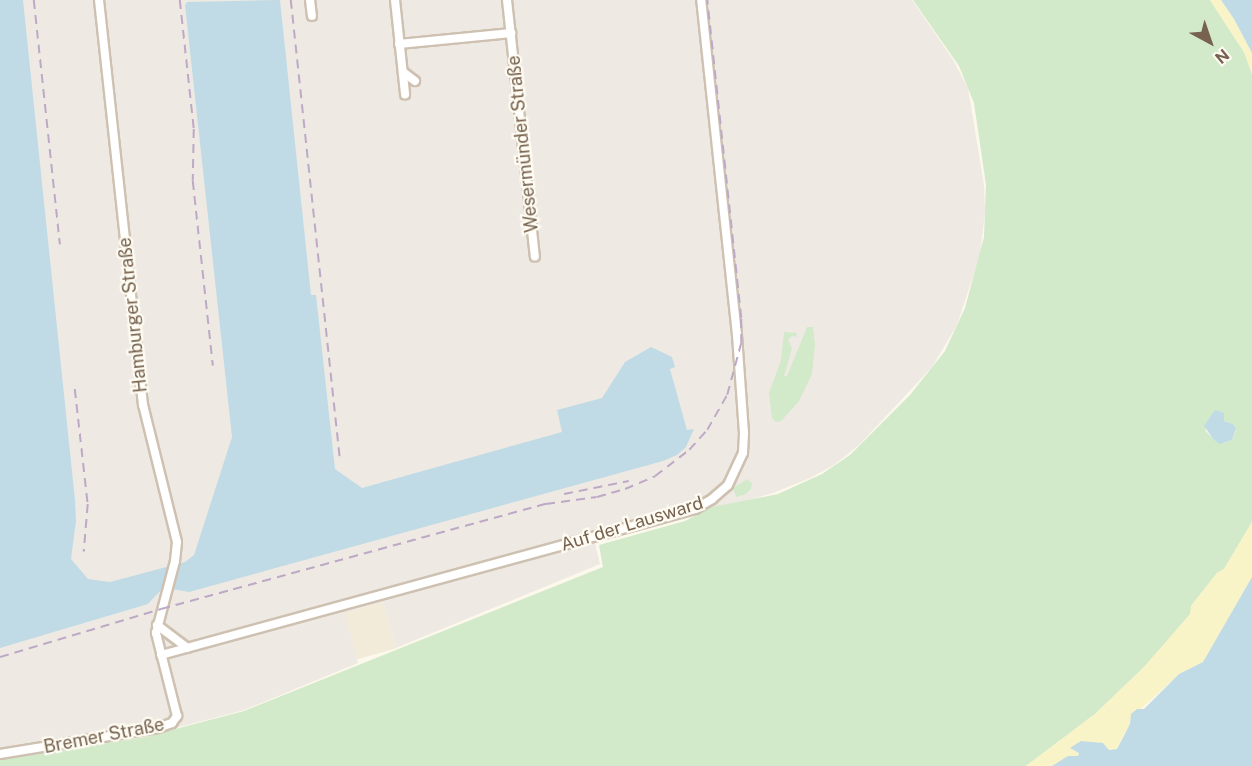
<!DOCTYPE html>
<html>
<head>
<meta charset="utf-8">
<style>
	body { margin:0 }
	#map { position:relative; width:1252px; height:766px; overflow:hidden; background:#fcf8eb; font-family:"Public Sans",sans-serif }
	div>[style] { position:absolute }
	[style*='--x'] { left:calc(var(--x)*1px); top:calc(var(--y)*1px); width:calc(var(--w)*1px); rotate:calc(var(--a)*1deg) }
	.residential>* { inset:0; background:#f3ebda; transform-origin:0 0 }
	.industrial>* { inset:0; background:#eeeae3 }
	.green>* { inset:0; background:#d2e9ca }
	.sand>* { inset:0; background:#f9f4c8 }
	.water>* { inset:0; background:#c0dbe5 }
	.roads { filter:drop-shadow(2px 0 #cec1b1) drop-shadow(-2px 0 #cec1b1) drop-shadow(0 2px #cec1b1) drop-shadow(0 -2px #cec1b1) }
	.minor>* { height:8px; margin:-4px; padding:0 4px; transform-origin:4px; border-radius:4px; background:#fff }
	.rail>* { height:1.5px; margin-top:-0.75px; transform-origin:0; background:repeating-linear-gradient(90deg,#bda9c6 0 9px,transparent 0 15px) }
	span { translate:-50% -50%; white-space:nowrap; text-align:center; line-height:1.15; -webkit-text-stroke:4.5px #fefbf2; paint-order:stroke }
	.street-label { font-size:18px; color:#76624f }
	.north { position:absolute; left:1180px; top:12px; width:60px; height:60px; -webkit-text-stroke:4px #fefbf2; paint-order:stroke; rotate:140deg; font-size:16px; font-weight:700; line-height:24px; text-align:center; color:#76624f }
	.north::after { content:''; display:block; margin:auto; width:21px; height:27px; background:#76624f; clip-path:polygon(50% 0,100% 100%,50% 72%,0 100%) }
</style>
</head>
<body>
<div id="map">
	<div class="residential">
		<div style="left:383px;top:602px;width:48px;height:41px;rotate:74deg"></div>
	</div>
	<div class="industrial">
		<div style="clip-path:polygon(0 0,912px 0,952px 58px,968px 88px,984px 185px,985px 213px,980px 255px,957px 325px,932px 367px,859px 445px,834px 465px,810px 478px,773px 493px,595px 543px,600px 564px,396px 648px,383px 602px,345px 613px,358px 663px,244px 710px,145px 736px,0 759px)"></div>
	</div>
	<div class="green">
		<div style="clip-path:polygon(evenodd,913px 0,1210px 0,1244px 52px,1252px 74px,1252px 522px,1224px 569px,1217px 573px,1191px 606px,1191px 614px,1144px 667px,1095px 714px,1026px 766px,0 766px,0 760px,145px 737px,244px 711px,603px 567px,599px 545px,685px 521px,712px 507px,778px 494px,822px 474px,850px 455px,910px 395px,945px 351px,965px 308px,984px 237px,986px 185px,974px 103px,959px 66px,913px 0,1223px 416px,1224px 421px,1233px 424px,1236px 430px,1232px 440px,1223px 443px,1213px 439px,1205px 430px,1223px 416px)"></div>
		<div style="clip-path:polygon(807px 327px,813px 327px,815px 345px,812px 374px,799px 401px,781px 421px,776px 422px,772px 418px,769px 393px,781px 360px,784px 332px,797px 333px,796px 337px,792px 336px,788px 340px,792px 348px,784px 376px,787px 376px)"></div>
		<div style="clip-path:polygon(747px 479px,752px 483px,751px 489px,746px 494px,736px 497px,733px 488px)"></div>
	</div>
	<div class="sand">
		<div style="clip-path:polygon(1210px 0,1221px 0,1234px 19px,1252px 53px,1252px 74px,1244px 52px)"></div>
		<div style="clip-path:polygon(1252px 522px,1252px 577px,1203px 662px,1179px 674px,1142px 708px,1124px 734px,1117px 749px,1109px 750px,1103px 743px,1070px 748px,1079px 753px,1078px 756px,1052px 766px,1026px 766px,1095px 714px,1144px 667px,1190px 614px,1191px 606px,1217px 573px,1224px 569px)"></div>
	</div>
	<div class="water">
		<div style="clip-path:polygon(0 0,23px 0,75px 500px,76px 521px,71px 559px,88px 579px,110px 582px,185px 562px,194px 555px,232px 437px,185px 5px,187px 2px,280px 0,311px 295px,316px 295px,335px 469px,362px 488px,562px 432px,557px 410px,602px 398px,625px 362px,651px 347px,672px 357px,675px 367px,670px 369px,687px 430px,694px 429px,686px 447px,677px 455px,663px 461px,189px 592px,172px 589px,172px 586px,162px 589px,148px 604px,0 648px)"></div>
		<div style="clip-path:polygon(1221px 0,1252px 0,1252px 53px,1234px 19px)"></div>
		<div style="clip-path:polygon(1215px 410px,1224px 413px,1224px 421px,1233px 424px,1236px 429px,1232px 440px,1220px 444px,1213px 439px,1204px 426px)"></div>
		<div style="clip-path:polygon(1252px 577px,1252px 766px,1052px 766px,1068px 756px,1078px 756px,1079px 753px,1070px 748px,1081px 741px,1103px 743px,1109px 750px,1117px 749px,1130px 724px,1131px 714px,1137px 709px,1144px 709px,1179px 674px,1203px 662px)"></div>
	</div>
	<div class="roads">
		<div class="minor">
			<div style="--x:310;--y:0;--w:16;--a:83"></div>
			<div style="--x:395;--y:0;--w:95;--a:83.9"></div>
			<div style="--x:507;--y:0;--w:258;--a:83.8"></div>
			<div style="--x:399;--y:44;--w:113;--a:-5.6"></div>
			<div style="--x:403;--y:72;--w:15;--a:37"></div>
			<div style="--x:157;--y:625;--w:38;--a:37"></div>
			<div style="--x:161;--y:655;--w:554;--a:-15.29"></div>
			<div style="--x:695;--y:509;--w:20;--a:-30"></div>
			<div style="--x:712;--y:499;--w:21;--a:-41"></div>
			<div style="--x:728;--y:485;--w:35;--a:-65"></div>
			<div style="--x:743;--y:453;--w:20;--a:-87"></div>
			<div style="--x:744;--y:433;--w:98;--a:-94.1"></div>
			<div style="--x:737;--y:335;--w:337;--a:-96.1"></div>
			<div style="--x:0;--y:754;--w:160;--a:-9.3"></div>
			<div style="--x:158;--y:728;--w:15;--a:-20"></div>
			<div style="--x:172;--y:723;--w:9;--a:-54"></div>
			<div style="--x:177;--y:716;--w:86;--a:-104.2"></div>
			<div style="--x:156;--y:633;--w:74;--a:-75.2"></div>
			<div style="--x:175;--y:561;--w:19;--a:-84"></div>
			<div style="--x:177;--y:542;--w:141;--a:-103.9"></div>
			<div style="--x:143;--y:405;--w:407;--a:-96.2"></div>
		</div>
	</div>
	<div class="rail">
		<div style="--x:34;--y:0;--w:246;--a:83.9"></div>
		<div style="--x:180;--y:0;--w:130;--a:83.8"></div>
		<div style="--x:194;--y:129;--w:52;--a:91.1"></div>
		<div style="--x:193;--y:181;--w:186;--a:83.8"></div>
		<div style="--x:291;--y:0;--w:464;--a:83.9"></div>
		<div style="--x:75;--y:389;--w:116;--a:83.6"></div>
		<div style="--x:88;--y:504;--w:48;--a:94.8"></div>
		<div style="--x:564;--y:494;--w:66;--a:-11.3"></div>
		<div style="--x:0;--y:657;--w:168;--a:-16.6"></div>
		<div style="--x:161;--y:609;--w:399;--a:-15.3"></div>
		<div style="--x:546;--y:504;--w:51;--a:-7.8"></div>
		<div style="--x:597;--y:497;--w:29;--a:-16"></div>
		<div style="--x:625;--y:489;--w:33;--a:-23"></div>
		<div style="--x:655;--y:476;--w:43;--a:-37.4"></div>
		<div style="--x:689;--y:450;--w:27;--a:-48"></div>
		<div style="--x:707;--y:430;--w:40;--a:-60.3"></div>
		<div style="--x:727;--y:395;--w:54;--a:-74.9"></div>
		<div style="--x:741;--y:343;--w:25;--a:-90"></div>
		<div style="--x:741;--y:318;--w:320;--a:-96.1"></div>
	</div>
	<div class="street-label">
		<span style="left:523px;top:144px;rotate:-96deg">Wesermünder Straße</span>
		<span style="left:133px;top:315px;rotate:-96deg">Hamburger Straße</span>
		<span style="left:632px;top:524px;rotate:-17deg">Auf der Lausward</span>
		<span style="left:104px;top:736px;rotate:-11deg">Bremer Straße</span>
	</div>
	<div class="north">N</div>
</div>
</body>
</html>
